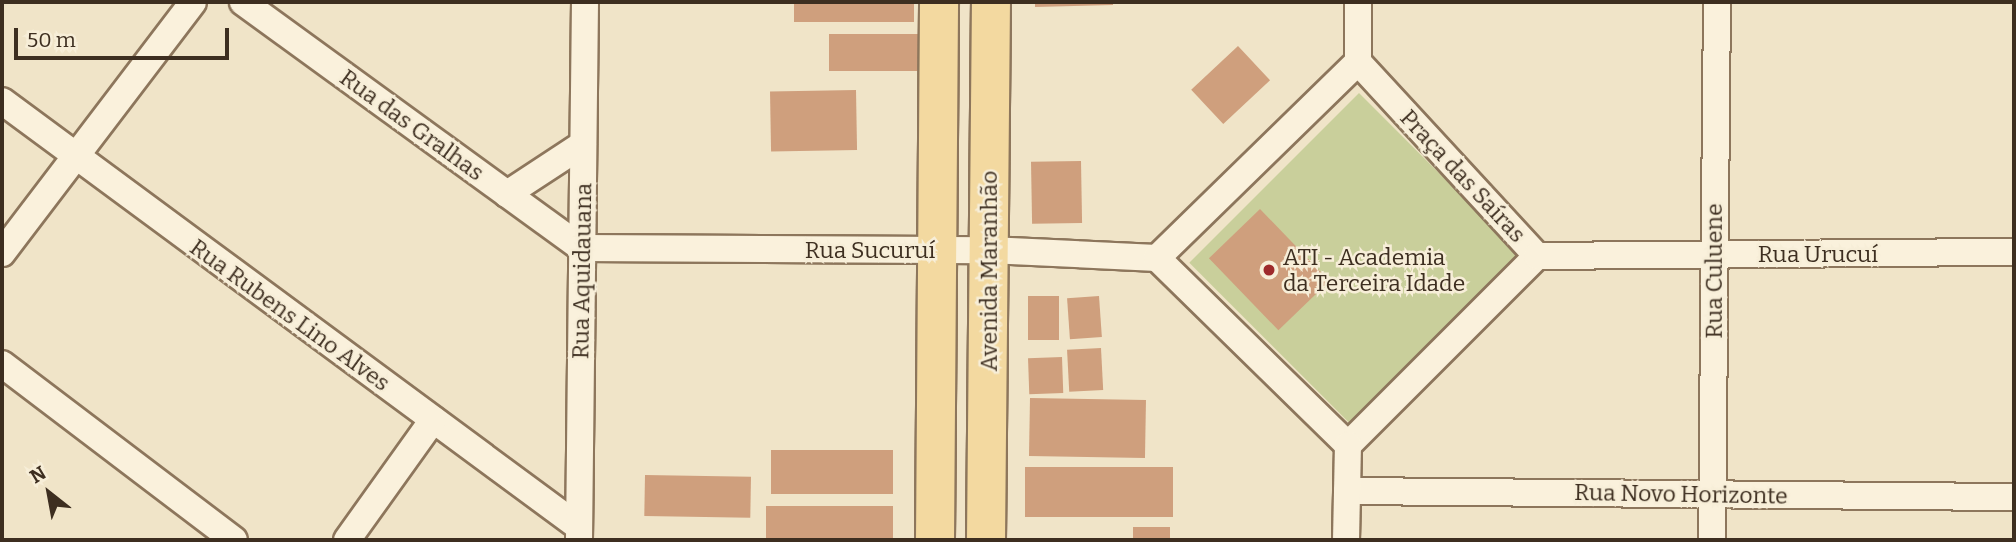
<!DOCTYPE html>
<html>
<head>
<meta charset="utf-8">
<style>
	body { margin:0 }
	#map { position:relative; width:2016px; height:542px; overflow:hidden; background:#f0e4c8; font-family:Bitter,serif }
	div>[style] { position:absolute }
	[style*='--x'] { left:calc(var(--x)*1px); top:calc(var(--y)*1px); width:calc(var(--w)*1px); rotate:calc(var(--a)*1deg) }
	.green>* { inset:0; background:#c9cf9b; transform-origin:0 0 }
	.building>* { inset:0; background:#cf9f7d; transform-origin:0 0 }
	.roads { filter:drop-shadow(2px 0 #8d765c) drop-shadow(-2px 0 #8d765c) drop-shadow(0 2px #8d765c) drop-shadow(0 -2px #8d765c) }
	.minor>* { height:26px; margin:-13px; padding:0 13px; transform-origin:13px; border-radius:13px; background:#faf1dc }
	.primary>* { height:38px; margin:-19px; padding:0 19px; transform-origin:19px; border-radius:19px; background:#f3d9a0 }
	.dots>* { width:19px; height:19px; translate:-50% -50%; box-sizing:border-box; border:4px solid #f7eed8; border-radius:50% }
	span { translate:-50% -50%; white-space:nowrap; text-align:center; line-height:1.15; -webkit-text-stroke:5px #f7eed8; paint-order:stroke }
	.street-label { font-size:23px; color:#3d2e20 }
	.poi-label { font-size:23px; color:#3d2e20 }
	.left { translate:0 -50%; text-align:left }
	.frame { position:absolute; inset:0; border:4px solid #3d2e20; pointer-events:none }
	.north { position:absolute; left:14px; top:458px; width:70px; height:70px; -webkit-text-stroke:5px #f7eed8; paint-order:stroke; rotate:329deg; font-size:19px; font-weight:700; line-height:28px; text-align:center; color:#3d2e20 }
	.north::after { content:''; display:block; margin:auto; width:24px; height:32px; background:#3d2e20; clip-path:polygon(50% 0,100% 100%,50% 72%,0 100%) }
	.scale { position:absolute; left:14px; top:28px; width:215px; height:32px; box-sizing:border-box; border:4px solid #3d2e20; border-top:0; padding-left:9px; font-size:21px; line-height:24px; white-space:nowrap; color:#3d2e20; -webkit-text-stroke:5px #f7eed8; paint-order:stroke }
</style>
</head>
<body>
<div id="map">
	<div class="green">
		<div style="left:1359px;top:93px;width:235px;height:240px;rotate:45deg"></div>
	</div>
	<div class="building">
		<div style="left:794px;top:2px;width:120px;height:20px"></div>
		<div style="clip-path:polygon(1035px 2px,1113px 2px,1113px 5px,1035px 7px)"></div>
		<div style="left:829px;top:34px;width:91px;height:37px"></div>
		<div style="left:1238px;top:46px;width:47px;height:64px;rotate:47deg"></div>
		<div style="left:856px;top:90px;width:60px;height:86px;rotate:89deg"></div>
		<div style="left:1081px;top:161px;width:62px;height:50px;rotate:89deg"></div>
		<div style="left:1260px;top:209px;width:100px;height:71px;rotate:46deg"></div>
		<div style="left:1028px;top:296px;width:31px;height:44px"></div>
		<div style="left:1099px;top:296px;width:41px;height:32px;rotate:86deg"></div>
		<div style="left:1101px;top:348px;width:42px;height:34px;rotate:87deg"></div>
		<div style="left:1062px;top:357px;width:36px;height:34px;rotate:88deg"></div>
		<div style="left:1030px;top:398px;width:116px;height:58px;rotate:1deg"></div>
		<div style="left:893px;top:450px;width:44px;height:122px;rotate:90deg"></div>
		<div style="left:1025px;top:467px;width:148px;height:50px"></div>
		<div style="left:645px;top:475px;width:106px;height:41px;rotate:1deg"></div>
		<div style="left:893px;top:506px;width:34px;height:127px;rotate:90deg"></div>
		<div style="left:1133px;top:527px;width:37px;height:13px"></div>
	</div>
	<div class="roads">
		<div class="minor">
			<div style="--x:243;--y:2;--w:419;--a:36"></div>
			<div style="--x:582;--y:248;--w:407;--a:0.3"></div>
			<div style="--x:989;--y:250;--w:168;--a:2.7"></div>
			<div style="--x:1358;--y:62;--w:264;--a:47.3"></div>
			<div style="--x:1537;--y:256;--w:267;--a:135"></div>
			<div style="--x:1348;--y:445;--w:267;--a:-135.6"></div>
			<div style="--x:1157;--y:258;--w:281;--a:-44.3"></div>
			<div style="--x:1358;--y:62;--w:60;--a:-90"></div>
			<div style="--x:2;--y:101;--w:717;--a:36.44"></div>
			<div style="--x:507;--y:194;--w:91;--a:-33.3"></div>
			<div style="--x:2;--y:253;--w:315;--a:-52.7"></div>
			<div style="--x:1537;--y:256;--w:477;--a:-0.5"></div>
			<div style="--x:2;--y:364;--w:291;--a:37.2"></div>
			<div style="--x:1347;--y:491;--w:667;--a:0.52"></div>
			<div style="--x:579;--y:539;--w:537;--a:-89.36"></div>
			<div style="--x:347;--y:540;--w:148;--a:-54.4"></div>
			<div style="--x:1346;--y:540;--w:95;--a:-88.8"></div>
			<div style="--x:1712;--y:540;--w:538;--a:-89.47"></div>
		</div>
		<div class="primary">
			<div style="--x:935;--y:540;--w:538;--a:-89.57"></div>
			<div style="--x:986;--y:540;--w:538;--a:-89.47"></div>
		</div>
	</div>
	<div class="dots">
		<div style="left:1269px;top:270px;background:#9e2a2b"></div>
	</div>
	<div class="street-label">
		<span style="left:412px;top:125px;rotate:36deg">Rua das Gralhas</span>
		<span style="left:1463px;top:176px;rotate:47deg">Praça das Saíras</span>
		<span style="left:870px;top:250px">Rua Sucuruí</span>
		<span style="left:1818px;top:254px">Rua Urucuí</span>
		<span style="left:582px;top:271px;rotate:-89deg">Rua Aquidauana</span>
		<span style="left:989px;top:271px;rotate:-90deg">Avenida Maranhão</span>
		<span style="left:1714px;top:271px;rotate:-90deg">Rua Culuene</span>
		<span style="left:290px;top:315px;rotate:36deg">Rua Rubens Lino Alves</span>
		<span style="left:1681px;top:494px;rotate:1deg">Rua Novo Horizonte</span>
	</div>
	<div class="poi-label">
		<span class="left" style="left:1283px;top:270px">ATI - Academia<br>da Terceira Idade</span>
	</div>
	<div class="frame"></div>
	<div class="north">N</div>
	<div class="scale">50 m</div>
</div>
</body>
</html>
